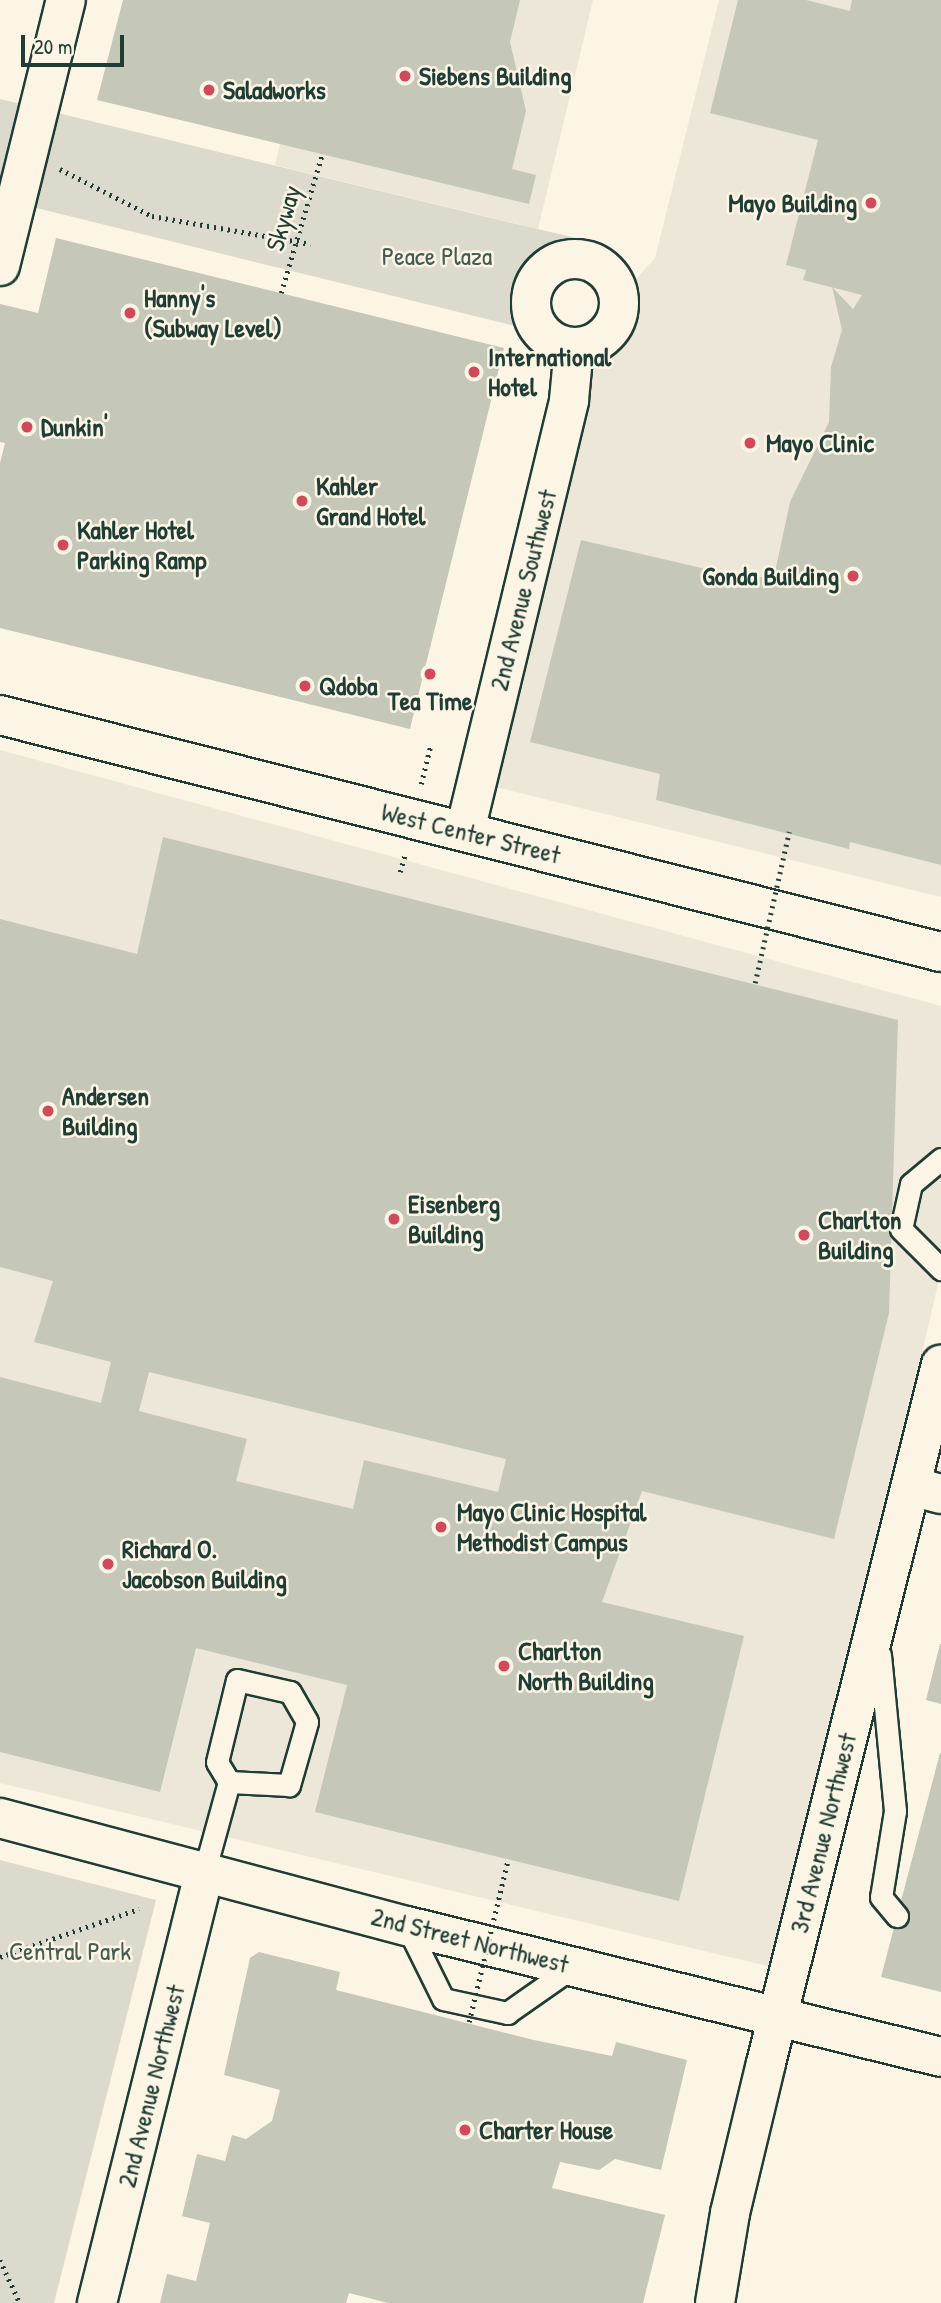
<!DOCTYPE html>
<html>
<head>
<meta charset="utf-8">
<style>
	body { margin:0 }
	#map { position:relative; width:941px; height:2303px; overflow:hidden; background:#fcf5e5; font-family:"Patrick Hand",sans-serif }
	div>[style] { position:absolute }
	[style*='--x'] { left:calc(var(--x)*1px); top:calc(var(--y)*1px); width:calc(var(--w)*1px); rotate:calc(var(--a)*1deg) }
	.built>* { inset:0; background:#ece7d8 }
	.green>* { inset:0; background:#dcdacc }
	.building>* { inset:0; background:#c5c7b9 }
	.path>* { height:4.5px; margin-top:-2.25px; transform-origin:0; background:repeating-linear-gradient(90deg,#1f3d34 0 2px,transparent 0 7px) }
	.roads { filter:drop-shadow(2px 0 #1f3d34) drop-shadow(-2px 0 #1f3d34) drop-shadow(0 2px #1f3d34) drop-shadow(0 -2px #1f3d34) }
	.lane>* { height:21px; margin:-10.5px; padding:0 10.5px; transform-origin:10.5px; border-radius:10.5px; background:#fcf5e5 }
	.street>* { height:38px; margin:-19px; padding:0 19px; transform-origin:19px; border-radius:19px; background:#fcf5e5 }
	.street>.ring { margin:-19px; padding:0; box-sizing:content-box; background:none; border:38px solid #fcf5e5; border-radius:50% }
	.secondary>* { height:38px; margin:-19px; padding:0 19px; transform-origin:19px; border-radius:19px; background:#fcf5e5 }
	.path-bridge>* { height:4.5px; margin-top:-2.25px; transform-origin:0; background:repeating-linear-gradient(90deg,#1f3d34 0 2px,transparent 0 7px) }
	.dots>* { width:19px; height:19px; translate:-50% -50%; box-sizing:border-box; border:4px solid #fcf5e5; border-radius:50% }
	span { translate:-50% -50%; white-space:nowrap; text-align:center; line-height:1.15; -webkit-text-stroke:5px #fcf5e5; paint-order:stroke }
	.poi-label { font-size:26px; color:#1f3d34; font-weight:700 }
	.left { translate:0 -50%; text-align:left }
	.right { translate:-100% -50%; text-align:right }
	.street-label { font-size:26px; color:#1f3d34 }
	.park-label { font-size:26px; color:#455c52 }
	.scale { position:absolute; left:21px; top:35px; width:103px; height:32px; box-sizing:border-box; border:4px solid #1f3d34; border-top:0; padding-left:9px; font-size:21px; line-height:24px; white-space:nowrap; color:#1f3d34; -webkit-text-stroke:5px #fcf5e5; paint-order:stroke }
</style>
</head>
<body>
<div id="map">
	<div class="built">
		<div style="clip-path:polygon(314px 0,593px 0,538px 229px,275px 165px)"></div>
		<div style="clip-path:polygon(719px 0,941px 0,941px 897px,476px 782px,574px 347px,655px 258px)"></div>
		<div style="clip-path:polygon(0 750px,941px 1006px,941px 1271px,780px 1969px,0 1783px)"></div>
	</div>
	<div class="green">
		<div style="clip-path:polygon(0 99px,512px 223px,581px 239px,529px 279px,527px 329px,0 199px)"></div>
		<div style="clip-path:polygon(0 1860px,156px 1900px,54px 2303px,0 2303px)"></div>
	</div>
	<div class="building">
		<div style="clip-path:polygon(123px 0,520px 0,510px 42px,526px 111px,512px 169px,536px 175px,529px 204px,97px 100px)"></div>
		<div style="clip-path:polygon(738px 0,806px 0,850px 11px,852px 0,941px 0,941px 865px,850px 842px,849px 849px,656px 800px,660px 774px,530px 742px,581px 540px,753px 580px,775px 572px,790px 502px,829px 422px,831px 367px,842px 330px,832px 287px,853px 309px,862px 295px,803px 280px,806px 270px,786px 265px,818px 140px,710px 113px)"></div>
		<div style="clip-path:polygon(56px 238px,504px 348px,410px 729px,0 628px,0 463px,5px 443px,0 442px,0 304px,38px 313px)"></div>
		<div style="clip-path:polygon(evenodd,163px 837px,898px 1020px,889px 1313px,834px 1539px,642px 1491px,602px 1602px,744px 1636px,679px 1901px,315px 1812px,347px 1685px,196px 1648px,160px 1792px,0 1752px,0 1377px,101px 1403px,111px 1362px,34px 1342px,53px 1281px,0 1267px,0 919px,137px 954px,163px 837px,149px 1372px,506px 1459px,498px 1492px,364px 1460px,353px 1509px,236px 1481px,247px 1439px,139px 1411px,149px 1372px)"></div>
		<div style="clip-path:polygon(940px 1644px,941px 1644px,941px 1704px,926px 1700px)"></div>
		<div style="clip-path:polygon(940px 1753px,941px 1753px,941px 1992px,881px 1977px)"></div>
		<div style="clip-path:polygon(259px 1952px,340px 1972px,336px 1990px,534px 2040px,612px 2056px,616px 2042px,687px 2060px,661px 2170px,615px 2159px,599px 2170px,560px 2162px,552px 2188px,665px 2215px,643px 2303px,388px 2303px,349px 2293px,346px 2303px,160px 2303px,167px 2274px,196px 2281px,210px 2223px,182px 2216px,197px 2154px,225px 2161px,232px 2135px,246px 2139px,272px 2121px,280px 2090px,224px 2075px,250px 1958px)"></div>
	</div>
	<div class="path">
		<div style="--x:60;--y:169;--w:103;--a:27.1"></div>
		<div style="--x:152;--y:216;--w:161;--a:10"></div>
		<div style="--x:421;--y:784;--w:38;--a:-76"></div>
		<div style="--x:400;--y:872;--w:19;--a:-74"></div>
		<div style="--x:0;--y:1957;--w:147;--a:-19.1"></div>
		<div style="--x:0;--y:2260;--w:47;--a:65.1"></div>
	</div>
	<div class="roads">
		<div class="lane">
			<div style="--x:941;--y:1159;--w:39;--a:140"></div>
			<div style="--x:911;--y:1184;--w:46;--a:102.5"></div>
			<div style="--x:901;--y:1229;--w:57;--a:45"></div>
			<div style="--x:880;--y:1655;--w:157;--a:84.5"></div>
			<div style="--x:895;--y:1811;--w:87;--a:99.2"></div>
			<div style="--x:881;--y:1897;--w:25;--a:50"></div>
			<div style="--x:205;--y:1869;--w:90;--a:-74.6"></div>
			<div style="--x:229;--y:1782;--w:23;--a:-121"></div>
			<div style="--x:217;--y:1762;--w:84;--a:-76.3"></div>
			<div style="--x:237;--y:1680;--w:54;--a:12.8"></div>
			<div style="--x:290;--y:1692;--w:34;--a:60"></div>
			<div style="--x:307;--y:1722;--w:66;--a:105.9"></div>
			<div style="--x:289;--y:1785;--w:60;--a:-177.1"></div>
			<div style="--x:407;--y:1926;--w:81;--a:63.7"></div>
			<div style="--x:443;--y:1999;--w:66;--a:12.3"></div>
			<div style="--x:507;--y:2013;--w:82;--a:-35"></div>
		</div>
		<div class="street">
			<div class="ring" style="left:531px;top:259px;width:50px;height:50px"></div>
			<div style="--x:0;--y:266;--w:274;--a:-76.1"></div>
			<div style="--x:465;--y:831;--w:443;--a:-76.4"></div>
			<div style="--x:569;--y:400;--w:53;--a:-84.6"></div>
			<div style="--x:911;--y:1486;--w:31;--a:15"></div>
			<div style="--x:0;--y:1818;--w:421;--a:14.9"></div>
			<div style="--x:407;--y:1926;--w:550;--a:13.78"></div>
			<div style="--x:97;--y:2303;--w:447;--a:-76"></div>
		</div>
		<div class="secondary">
			<div style="--x:0;--y:715;--w:970;--a:14.14"></div>
			<div style="--x:715;--y:2303;--w:91;--a:-80.5"></div>
			<div style="--x:730;--y:2213;--w:154;--a:-76.5"></div>
			<div style="--x:766;--y:2063;--w:720;--a:-75.93"></div>
		</div>
	</div>
	<div class="path-bridge">
		<div style="--x:281;--y:293;--w:144;--a:-73.5"></div>
		<div style="--x:755;--y:983;--w:155;--a:-77.3"></div>
		<div style="--x:469;--y:2022;--w:167;--a:-76.5"></div>
	</div>
	<div class="dots">
		<div style="left:405px;top:76px;background:#d1495b"></div>
		<div style="left:209px;top:90px;background:#d1495b"></div>
		<div style="left:871px;top:203px;background:#d1495b"></div>
		<div style="left:130px;top:313px;background:#d1495b"></div>
		<div style="left:474px;top:372px;background:#d1495b"></div>
		<div style="left:27px;top:427px;background:#d1495b"></div>
		<div style="left:750px;top:443px;background:#d1495b"></div>
		<div style="left:302px;top:501px;background:#d1495b"></div>
		<div style="left:63px;top:545px;background:#d1495b"></div>
		<div style="left:853px;top:576px;background:#d1495b"></div>
		<div style="left:430px;top:674px;background:#d1495b"></div>
		<div style="left:305px;top:686px;background:#d1495b"></div>
		<div style="left:48px;top:1111px;background:#d1495b"></div>
		<div style="left:394px;top:1219px;background:#d1495b"></div>
		<div style="left:804px;top:1235px;background:#d1495b"></div>
		<div style="left:441px;top:1527px;background:#d1495b"></div>
		<div style="left:108px;top:1564px;background:#d1495b"></div>
		<div style="left:504px;top:1666px;background:#d1495b"></div>
		<div style="left:465px;top:2130px;background:#d1495b"></div>
	</div>
	<div class="poi-label">
		<span class="left" style="left:419px;top:76px">Siebens Building</span>
		<span class="left" style="left:223px;top:90px">Saladworks</span>
		<span class="right" style="left:857px;top:203px">Mayo Building</span>
		<span class="left" style="left:144px;top:313px">Hanny's<br>(Subway Level)</span>
		<span class="left" style="left:488px;top:372px">International<br>Hotel</span>
		<span class="left" style="left:41px;top:427px">Dunkin'</span>
		<span class="left" style="left:766px;top:443px">Mayo Clinic</span>
		<span class="left" style="left:316px;top:501px">Kahler<br>Grand Hotel</span>
		<span class="left" style="left:77px;top:545px">Kahler Hotel<br>Parking Ramp</span>
		<span class="right" style="left:839px;top:576px">Gonda Building</span>
		<span class="left" style="left:319px;top:686px">Qdoba</span>
		<span style="left:430px;top:701px">Tea Time</span>
		<span class="left" style="left:62px;top:1111px">Andersen<br>Building</span>
		<span class="left" style="left:408px;top:1219px">Eisenberg<br>Building</span>
		<span class="left" style="left:818px;top:1235px">Charlton<br>Building</span>
		<span class="left" style="left:457px;top:1527px">Mayo Clinic Hospital<br>Methodist Campus</span>
		<span class="left" style="left:122px;top:1564px">Richard O.<br>Jacobson Building</span>
		<span class="left" style="left:518px;top:1666px">Charlton<br>North Building</span>
		<span class="left" style="left:479px;top:2130px">Charter House</span>
	</div>
	<div class="street-label">
		<span style="left:283px;top:218px;rotate:-74deg">Skyway</span>
		<span style="left:523px;top:590px;rotate:-76deg">2nd Avenue Southwest</span>
		<span style="left:471px;top:833px;rotate:14deg">West Center Street</span>
		<span style="left:823px;top:1833px;rotate:-76deg">3rd Avenue Northwest</span>
		<span style="left:470px;top:1940px;rotate:14deg">2nd Street Northwest</span>
		<span style="left:151px;top:2086px;rotate:-76deg">2nd Avenue Northwest</span>
	</div>
	<div class="park-label">
		<span style="left:437px;top:256px">Peace Plaza</span>
		<span style="left:70px;top:1951px">Central Park</span>
	</div>
	<div class="scale">20 m</div>
</div>
</body>
</html>
